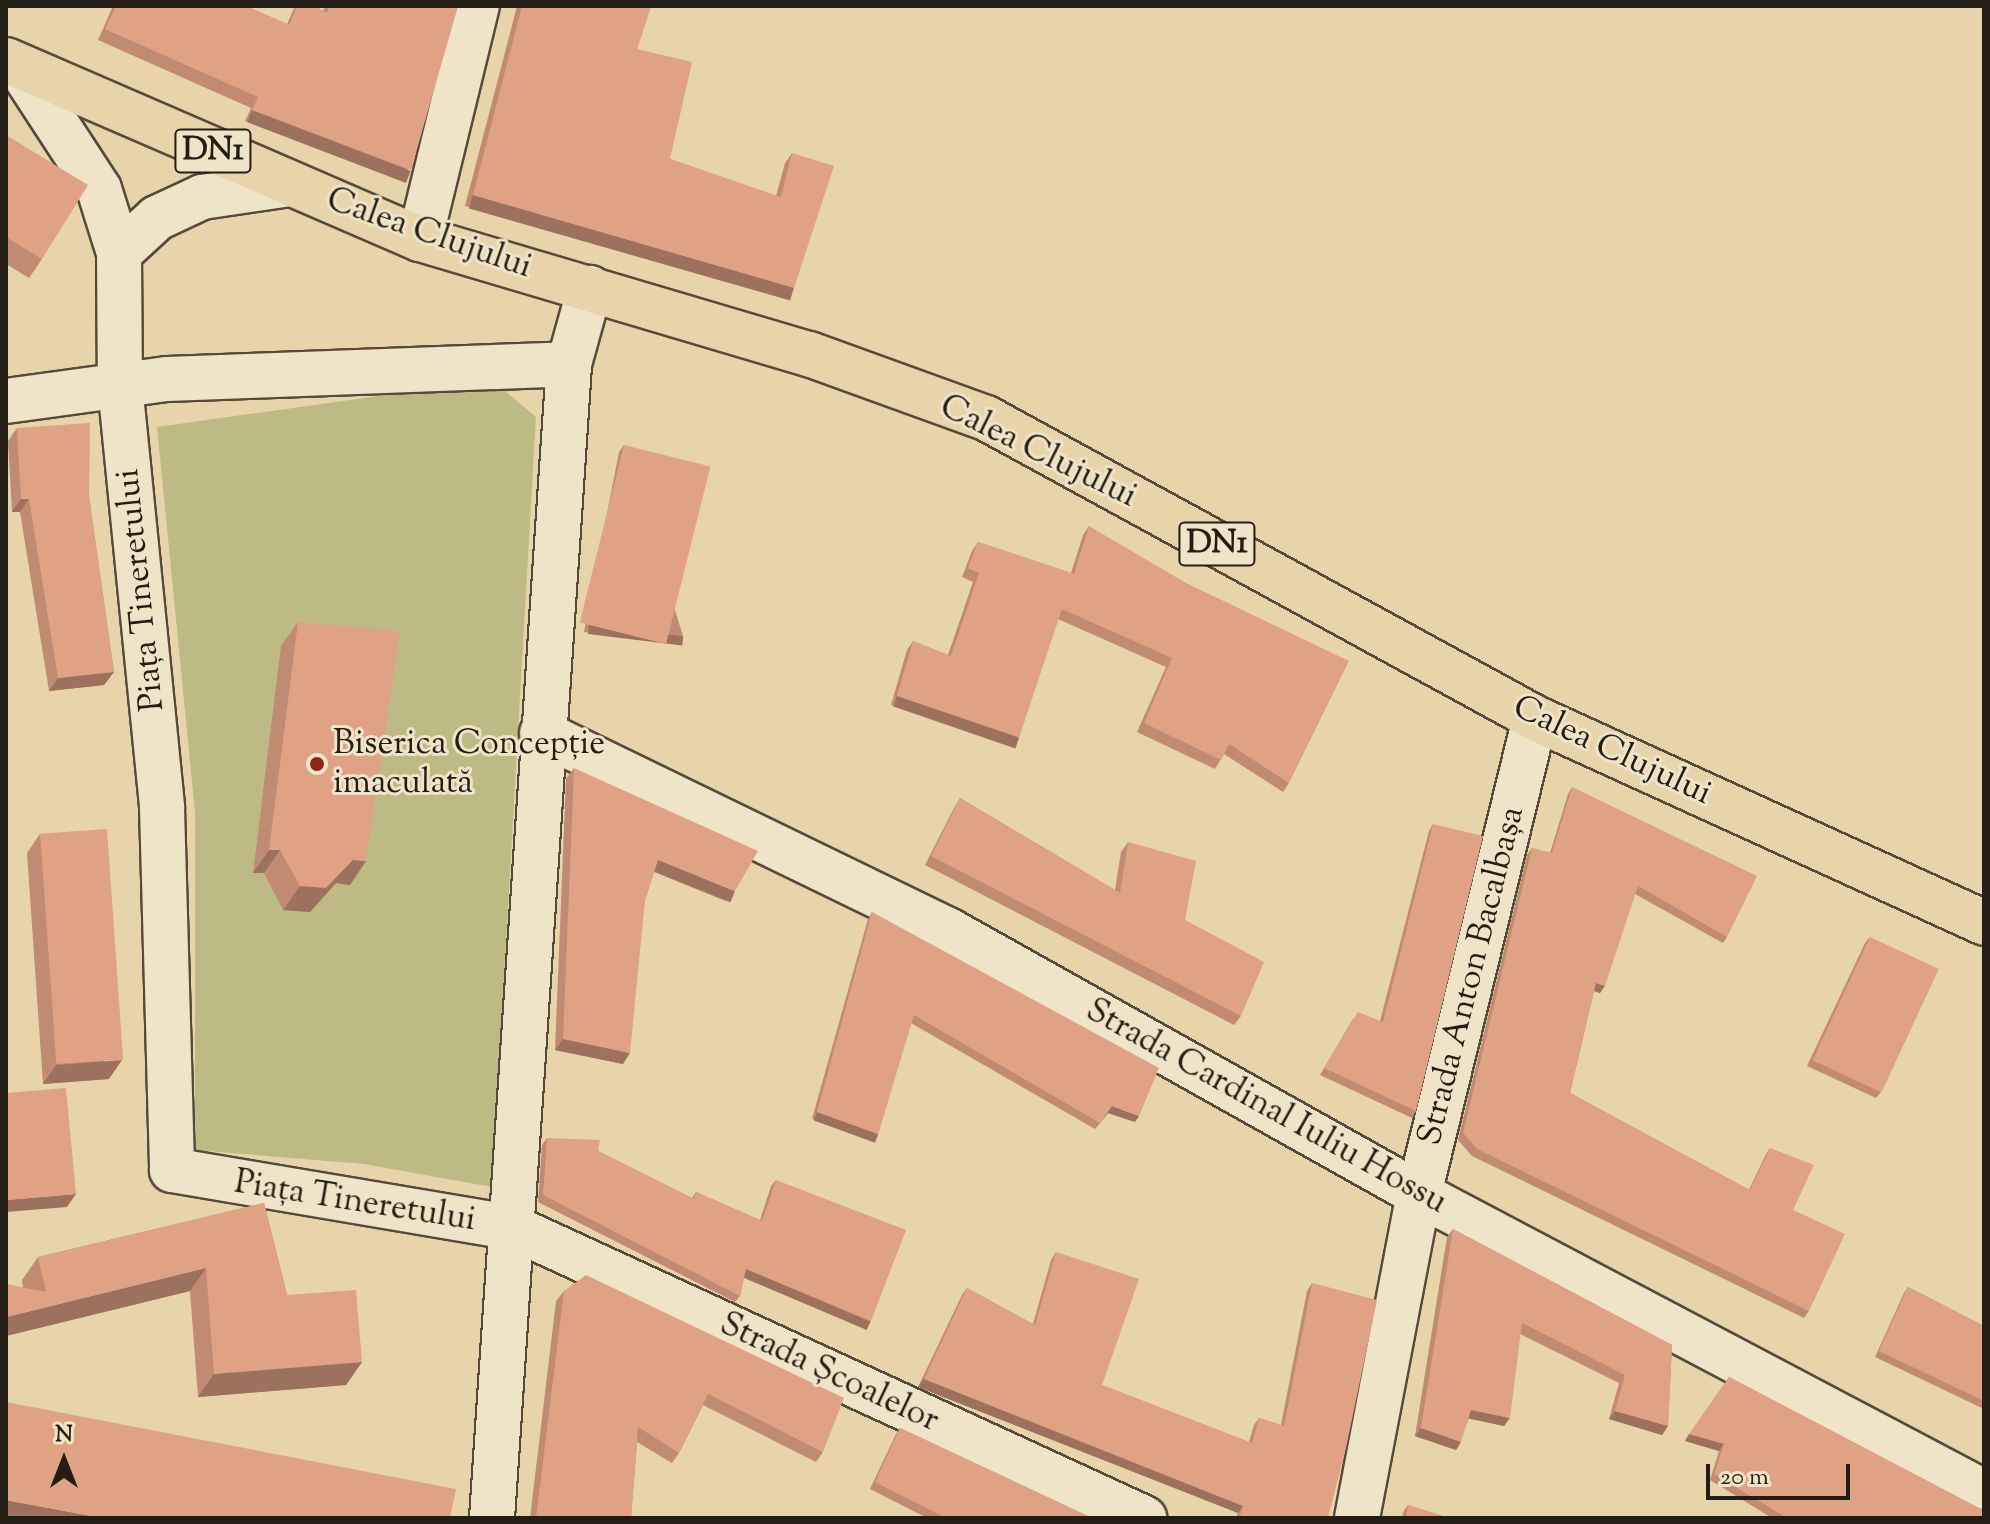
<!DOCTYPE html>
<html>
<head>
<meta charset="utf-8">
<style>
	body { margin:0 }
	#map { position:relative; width:1990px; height:1524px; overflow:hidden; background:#e7d4ab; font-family:"Sorts Mill Goudy",serif }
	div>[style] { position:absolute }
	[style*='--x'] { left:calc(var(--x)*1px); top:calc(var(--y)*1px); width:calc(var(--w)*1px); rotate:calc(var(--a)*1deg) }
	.green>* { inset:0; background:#bdbb83 }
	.roads { filter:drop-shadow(2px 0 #554b3a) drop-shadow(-2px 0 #554b3a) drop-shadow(0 2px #554b3a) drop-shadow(0 -2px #554b3a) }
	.street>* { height:44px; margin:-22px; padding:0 22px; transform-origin:22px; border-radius:22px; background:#efe3c8 }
	.primary>* { height:44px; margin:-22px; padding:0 22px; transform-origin:22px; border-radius:22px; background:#e7d4ab }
	.wall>* { inset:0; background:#c08b72 }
	.shaded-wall>* { inset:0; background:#9c715d; transform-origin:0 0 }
	.building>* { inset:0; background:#dfa285; transform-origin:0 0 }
	.dots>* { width:22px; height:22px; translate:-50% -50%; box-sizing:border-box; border:4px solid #efe3c8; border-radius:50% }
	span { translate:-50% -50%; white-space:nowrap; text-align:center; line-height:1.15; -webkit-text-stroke:6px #efe3c8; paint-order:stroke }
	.shield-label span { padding:2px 6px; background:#efe3c8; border:2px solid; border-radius:6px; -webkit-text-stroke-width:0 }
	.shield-label { font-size:32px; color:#241d14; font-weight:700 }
	.street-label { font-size:34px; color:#241d14 }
	.poi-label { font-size:34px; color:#241d14 }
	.left { translate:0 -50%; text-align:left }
	.frame { position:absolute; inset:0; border:8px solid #241d14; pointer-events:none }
	.north { position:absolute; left:24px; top:1420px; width:80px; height:80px; -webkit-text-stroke:6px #efe3c8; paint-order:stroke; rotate:0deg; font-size:22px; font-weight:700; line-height:32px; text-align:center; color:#241d14 }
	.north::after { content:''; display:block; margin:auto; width:28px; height:36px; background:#241d14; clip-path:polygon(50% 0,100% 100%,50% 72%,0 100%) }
	.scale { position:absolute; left:1706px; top:1464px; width:144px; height:36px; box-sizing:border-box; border:4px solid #241d14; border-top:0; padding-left:10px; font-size:24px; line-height:28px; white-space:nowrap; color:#241d14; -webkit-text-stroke:6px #efe3c8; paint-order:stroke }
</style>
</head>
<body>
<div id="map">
	<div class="green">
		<div style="clip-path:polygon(492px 380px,536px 417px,492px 1187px,364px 1164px,195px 1150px,195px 812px,157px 427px)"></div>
	</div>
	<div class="roads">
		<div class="street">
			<div style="--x:20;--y:68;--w:145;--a:56.9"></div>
			<div style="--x:99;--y:189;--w:67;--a:72.6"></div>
			<div style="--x:119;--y:253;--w:132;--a:89.6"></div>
			<div style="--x:120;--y:385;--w:425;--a:84.3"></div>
			<div style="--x:162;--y:808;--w:362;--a:88.4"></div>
			<div style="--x:172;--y:1170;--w:347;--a:9.6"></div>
			<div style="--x:514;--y:1228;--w:694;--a:24.72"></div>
			<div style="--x:420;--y:239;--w:240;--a:-76.3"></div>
			<div style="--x:119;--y:253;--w:52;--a:-42.6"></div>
			<div style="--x:157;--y:218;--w:50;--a:-25"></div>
			<div style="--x:202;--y:197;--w:89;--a:-8.4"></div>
			<div style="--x:6;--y:401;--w:162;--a:-7.8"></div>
			<div style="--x:167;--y:379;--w:402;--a:-2.1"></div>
			<div style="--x:542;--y:733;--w:451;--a:25.9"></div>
			<div style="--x:948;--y:930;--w:540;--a:29.27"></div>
			<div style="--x:1419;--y:1194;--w:639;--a:27.81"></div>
			<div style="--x:492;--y:1518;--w:1157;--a:-86.18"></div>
			<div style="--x:569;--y:364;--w:79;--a:-74.6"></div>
			<div style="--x:1357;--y:1518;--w:330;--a:-79.2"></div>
			<div style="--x:1419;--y:1194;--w:490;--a:-76.3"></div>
		</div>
		<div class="primary">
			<div style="--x:6;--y:60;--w:451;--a:23.4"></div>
			<div style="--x:420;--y:239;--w:406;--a:16.5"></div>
			<div style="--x:809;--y:354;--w:188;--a:19.9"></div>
			<div style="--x:986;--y:418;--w:626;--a:28.65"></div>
			<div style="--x:1535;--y:718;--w:494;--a:24.5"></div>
		</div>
	</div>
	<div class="wall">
		<div style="clip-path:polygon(113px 6px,246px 6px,287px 24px,295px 6px,315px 6px,323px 11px,325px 6px,458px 6px,404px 181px,245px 121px,251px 108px,98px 40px)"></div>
		<div style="clip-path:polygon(517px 6px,651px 6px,637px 49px,670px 159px,776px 196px,785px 163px,792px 153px,794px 288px,787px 299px,465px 206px)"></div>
		<div style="clip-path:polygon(6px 135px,42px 259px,29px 278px,6px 264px)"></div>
		<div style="clip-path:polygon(17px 428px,89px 496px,114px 672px,104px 685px,49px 691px,20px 512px,12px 512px,8px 441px)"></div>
		<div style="clip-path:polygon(624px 445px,683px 636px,679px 643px,584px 632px,619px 452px)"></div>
		<div style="clip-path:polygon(1089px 526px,1289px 783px,1283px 792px,1224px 754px,1215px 769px,1137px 732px,1166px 667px,1058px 619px,1019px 737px,1013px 746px,891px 705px,907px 650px,913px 641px,948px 655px,973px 582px,962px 577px,972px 551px,978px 542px,1071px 573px,1083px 535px)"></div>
		<div style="clip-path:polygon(298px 622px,366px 861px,350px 885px,336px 883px,310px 912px,283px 910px,264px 873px,253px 873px,281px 646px)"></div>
		<div style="clip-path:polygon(574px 768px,728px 902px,654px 872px,645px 900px,623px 1064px,555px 1050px,566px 779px)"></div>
		<div style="clip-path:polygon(1572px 787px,1727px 937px,1723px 943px,1635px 894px,1600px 993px,1594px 991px,1570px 1093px,1749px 1190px,1766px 1154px,1770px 1148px,1793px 1210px,1809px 1311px,1804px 1318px,1472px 1156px,1458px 1140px,1527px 855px,1532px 848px,1550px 853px,1568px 794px)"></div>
		<div style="clip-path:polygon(960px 798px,1115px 890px,1121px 852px,1128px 842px,1185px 920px,1241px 1016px,1234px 1025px,925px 865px,954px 808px)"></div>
		<div style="clip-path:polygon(1433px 824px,1416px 1111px,1412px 1118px,1320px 1075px,1353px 1019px,1380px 1021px,1429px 831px)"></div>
		<div style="clip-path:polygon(40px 834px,109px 1079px,43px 1084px,27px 853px)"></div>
		<div style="clip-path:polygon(872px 912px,1135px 1122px,1108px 1113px,1095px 1129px,911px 1023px,878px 1134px,873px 1141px,812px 1119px,868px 919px)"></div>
		<div style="clip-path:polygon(1870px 937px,1881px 1092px,1876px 1098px,1807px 1066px,1865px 943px)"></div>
		<div style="clip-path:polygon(547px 1138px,598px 1151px,692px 1198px,696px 1192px,760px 1220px,771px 1186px,776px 1180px,871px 1321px,867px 1328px,744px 1277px,740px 1296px,735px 1302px,538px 1202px,542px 1145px)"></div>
		<div style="clip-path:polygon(264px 1203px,287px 1295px,362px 1362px,346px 1385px,198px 1397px,190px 1291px,6px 1336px,6px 1284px,23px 1288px,22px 1280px,38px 1257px)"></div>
		<div style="clip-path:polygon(1453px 1229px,1672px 1345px,1668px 1426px,1662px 1435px,1609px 1419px,1619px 1383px,1520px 1334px,1504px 1426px,1469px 1418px,1456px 1450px,1415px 1436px,1447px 1237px)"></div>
		<div style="clip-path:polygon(1056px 1252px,1102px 1385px,1249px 1442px,1254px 1425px,1259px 1418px,1281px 1425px,1307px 1291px,1312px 1283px,1328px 1518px,1236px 1518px,1238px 1513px,918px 1387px,962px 1295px,967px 1288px,1033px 1324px,1051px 1260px)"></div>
		<div style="clip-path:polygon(1908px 1287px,1984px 1326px,1984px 1409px,1875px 1357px,1904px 1293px)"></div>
		<div style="clip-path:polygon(564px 1291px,823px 1452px,816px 1462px,703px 1405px,679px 1453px,672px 1463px,637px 1442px,631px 1518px,530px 1518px,556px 1301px)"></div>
		<div style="clip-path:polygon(1729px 1377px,1977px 1507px,1984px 1518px,1772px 1518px,1710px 1480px,1719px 1451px,1685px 1441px)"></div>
		<div style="clip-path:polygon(900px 1428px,1092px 1518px,927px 1518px,870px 1489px,895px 1436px)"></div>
		<div style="clip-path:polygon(1408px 1505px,1449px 1518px,1402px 1518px,1403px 1512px)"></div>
	</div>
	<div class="shaded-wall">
		<div style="left:252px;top:110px;width:170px;height:13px;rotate:21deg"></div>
		<div style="left:473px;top:195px;width:334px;height:14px;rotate:16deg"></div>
		<div style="clip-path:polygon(21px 499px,29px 499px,20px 512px,12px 512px)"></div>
		<div style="left:589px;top:625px;width:95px;height:9px;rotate:7deg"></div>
		<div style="clip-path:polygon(114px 672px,104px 685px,49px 691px,58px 678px)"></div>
		<div style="left:897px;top:696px;width:129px;height:11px;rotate:19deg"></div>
		<div style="clip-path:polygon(269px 850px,280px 850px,264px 873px,253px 873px)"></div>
		<div style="clip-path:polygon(353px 860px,366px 861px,350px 885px,336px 883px,310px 912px,283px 910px,300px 886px)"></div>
		<div style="left:658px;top:860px;width:83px;height:12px;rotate:22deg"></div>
		<div style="clip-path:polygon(1596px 983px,1605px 986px,1600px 993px,1591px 990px)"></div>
		<div style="clip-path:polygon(563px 1039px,630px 1053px,623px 1064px,555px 1050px)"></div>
		<div style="clip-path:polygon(122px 1060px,109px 1079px,43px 1084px,56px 1065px)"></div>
		<div style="clip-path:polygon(1112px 1106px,1139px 1116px,1135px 1122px,1108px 1113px,1095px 1129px)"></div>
		<div style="left:817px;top:1112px;width:65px;height:9px;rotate:20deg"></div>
		<div style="clip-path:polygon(76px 1194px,67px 1207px,6px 1212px,6px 1200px)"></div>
		<div style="clip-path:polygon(206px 1268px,190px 1291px,6px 1336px,7px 1317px)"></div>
		<div style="left:746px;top:1269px;width:135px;height:9px;rotate:23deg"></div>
		<div style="clip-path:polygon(362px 1362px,346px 1385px,198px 1397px,214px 1374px)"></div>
		<div style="clip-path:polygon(924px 1379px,1243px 1506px,1238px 1513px,918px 1387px)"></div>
		<div style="clip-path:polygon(1471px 1410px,1510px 1418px,1504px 1426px,1466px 1418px)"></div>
		<div style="clip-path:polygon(1615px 1411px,1668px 1426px,1662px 1435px,1609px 1419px)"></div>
		<div style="clip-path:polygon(1421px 1428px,1461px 1442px,1456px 1450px,1415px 1436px)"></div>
		<div style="clip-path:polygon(1689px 1434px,1724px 1444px,1719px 1451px,1685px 1441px)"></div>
		<div style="clip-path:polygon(6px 1500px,102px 1518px,6px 1518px)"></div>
	</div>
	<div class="building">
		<div style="clip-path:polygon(116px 6px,246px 6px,289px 25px,297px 6px,315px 6px,327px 13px,329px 6px,458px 6px,411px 170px,252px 110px,258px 97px,105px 29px)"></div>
		<div style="clip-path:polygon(522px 6px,651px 6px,637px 49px,692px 62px,670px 159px,781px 197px,792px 153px,834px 166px,794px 288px,473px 195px)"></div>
		<div style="clip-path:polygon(6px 135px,88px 185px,42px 259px,6px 237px)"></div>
		<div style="clip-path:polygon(90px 423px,89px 496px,114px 672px,58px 678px,29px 499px,21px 499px,17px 428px)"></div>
		<div style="left:624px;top:445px;width:89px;height:183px;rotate:14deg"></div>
		<div style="clip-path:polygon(1089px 526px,1186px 583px,1349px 661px,1289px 783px,1229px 744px,1221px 760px,1144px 723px,1172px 658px,1062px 609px,1019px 737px,897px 696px,913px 641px,951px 656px,979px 573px,968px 568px,978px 542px,1074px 574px)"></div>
		<div style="clip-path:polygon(298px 622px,400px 631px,366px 861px,353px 860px,326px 888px,300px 886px,280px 850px,269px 850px)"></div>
		<div style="clip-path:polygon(574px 768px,758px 851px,735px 891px,658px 860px,645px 900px,630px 1053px,563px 1039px)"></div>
		<div style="clip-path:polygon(1572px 787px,1757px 876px,1727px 937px,1638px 886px,1605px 986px,1596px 983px,1570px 1093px,1750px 1190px,1770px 1148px,1814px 1165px,1793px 1210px,1845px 1234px,1809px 1311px,1477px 1149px,1463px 1133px,1532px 848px,1552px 853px)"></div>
		<div style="clip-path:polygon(960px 798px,1120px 893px,1128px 842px,1196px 861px,1185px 920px,1264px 962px,1241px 1016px,931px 856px)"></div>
		<div style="clip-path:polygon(1433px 824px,1483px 836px,1416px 1111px,1324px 1068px,1358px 1012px,1383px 1022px)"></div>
		<div style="left:107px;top:829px;width:231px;height:67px;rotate:86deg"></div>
		<div style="clip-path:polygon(872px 912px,1159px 1068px,1139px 1116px,1112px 1106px,1100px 1123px,914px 1015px,878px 1134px,817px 1112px)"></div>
		<div style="left:1870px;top:937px;width:76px;height:136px;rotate:25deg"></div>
		<div style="clip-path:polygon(66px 1088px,76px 1194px,6px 1200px,6px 1093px)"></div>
		<div style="clip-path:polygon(547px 1138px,600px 1140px,598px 1151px,694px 1199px,696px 1192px,762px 1221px,776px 1180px,906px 1230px,871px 1321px,746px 1269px,740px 1296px,543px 1195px)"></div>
		<div style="clip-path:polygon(264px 1203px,287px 1295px,356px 1290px,362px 1362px,214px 1374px,206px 1268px,7px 1317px,6px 1322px,6px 1284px,46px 1292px,38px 1257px)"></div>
		<div style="clip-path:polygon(1453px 1229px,1672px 1345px,1668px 1426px,1615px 1411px,1625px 1375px,1522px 1323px,1510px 1418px,1471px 1410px,1461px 1442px,1421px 1428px)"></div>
		<div style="clip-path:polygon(1056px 1252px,1139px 1279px,1102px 1385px,1252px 1443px,1259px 1418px,1284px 1426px,1312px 1283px,1377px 1300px,1346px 1448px,1328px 1518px,1239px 1518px,1243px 1506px,924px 1379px,967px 1288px,1035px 1325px)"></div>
		<div style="clip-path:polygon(586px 1275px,844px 1398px,823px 1452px,708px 1394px,679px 1453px,638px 1427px,631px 1518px,536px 1518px,564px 1291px)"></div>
		<div style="clip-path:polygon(1908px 1287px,1984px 1326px,1984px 1401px,1879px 1351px)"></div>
		<div style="clip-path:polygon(1729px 1377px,1977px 1507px,1984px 1509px,1984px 1518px,1787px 1518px,1714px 1474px,1724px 1444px,1689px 1434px)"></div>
		<div style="clip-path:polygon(6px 1402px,456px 1489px,450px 1518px,102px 1518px,6px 1500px)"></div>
		<div style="clip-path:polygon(900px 1428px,1092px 1518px,946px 1518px,875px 1482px)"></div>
		<div style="clip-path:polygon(1408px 1505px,1449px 1518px,1406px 1518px)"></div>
	</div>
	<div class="dots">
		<div style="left:317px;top:764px;background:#8f2418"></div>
	</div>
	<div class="shield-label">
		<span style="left:213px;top:151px">DN1</span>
		<span style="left:1217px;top:544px">DN1</span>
	</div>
	<div class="street-label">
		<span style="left:429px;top:234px;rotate:19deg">Calea Clujului</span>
		<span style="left:1038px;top:452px;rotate:26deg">Calea Clujului</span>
		<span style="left:141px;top:590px;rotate:-96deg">Piața Tineretului</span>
		<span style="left:1612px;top:751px;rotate:25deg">Calea Clujului</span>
		<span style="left:1472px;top:976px;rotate:-76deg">Strada Anton Bacalbașa</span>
		<span style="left:1266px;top:1107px;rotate:29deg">Strada Cardinal Iuliu Hossu</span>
		<span style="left:355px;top:1202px;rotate:9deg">Piața Tineretului</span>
		<span style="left:829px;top:1373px;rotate:25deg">Strada Școalelor</span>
	</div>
	<div class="poi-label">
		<span class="left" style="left:333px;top:764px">Biserica Concepție<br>imaculată</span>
	</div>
	<div class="frame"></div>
	<div class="north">N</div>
	<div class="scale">20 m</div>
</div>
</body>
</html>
